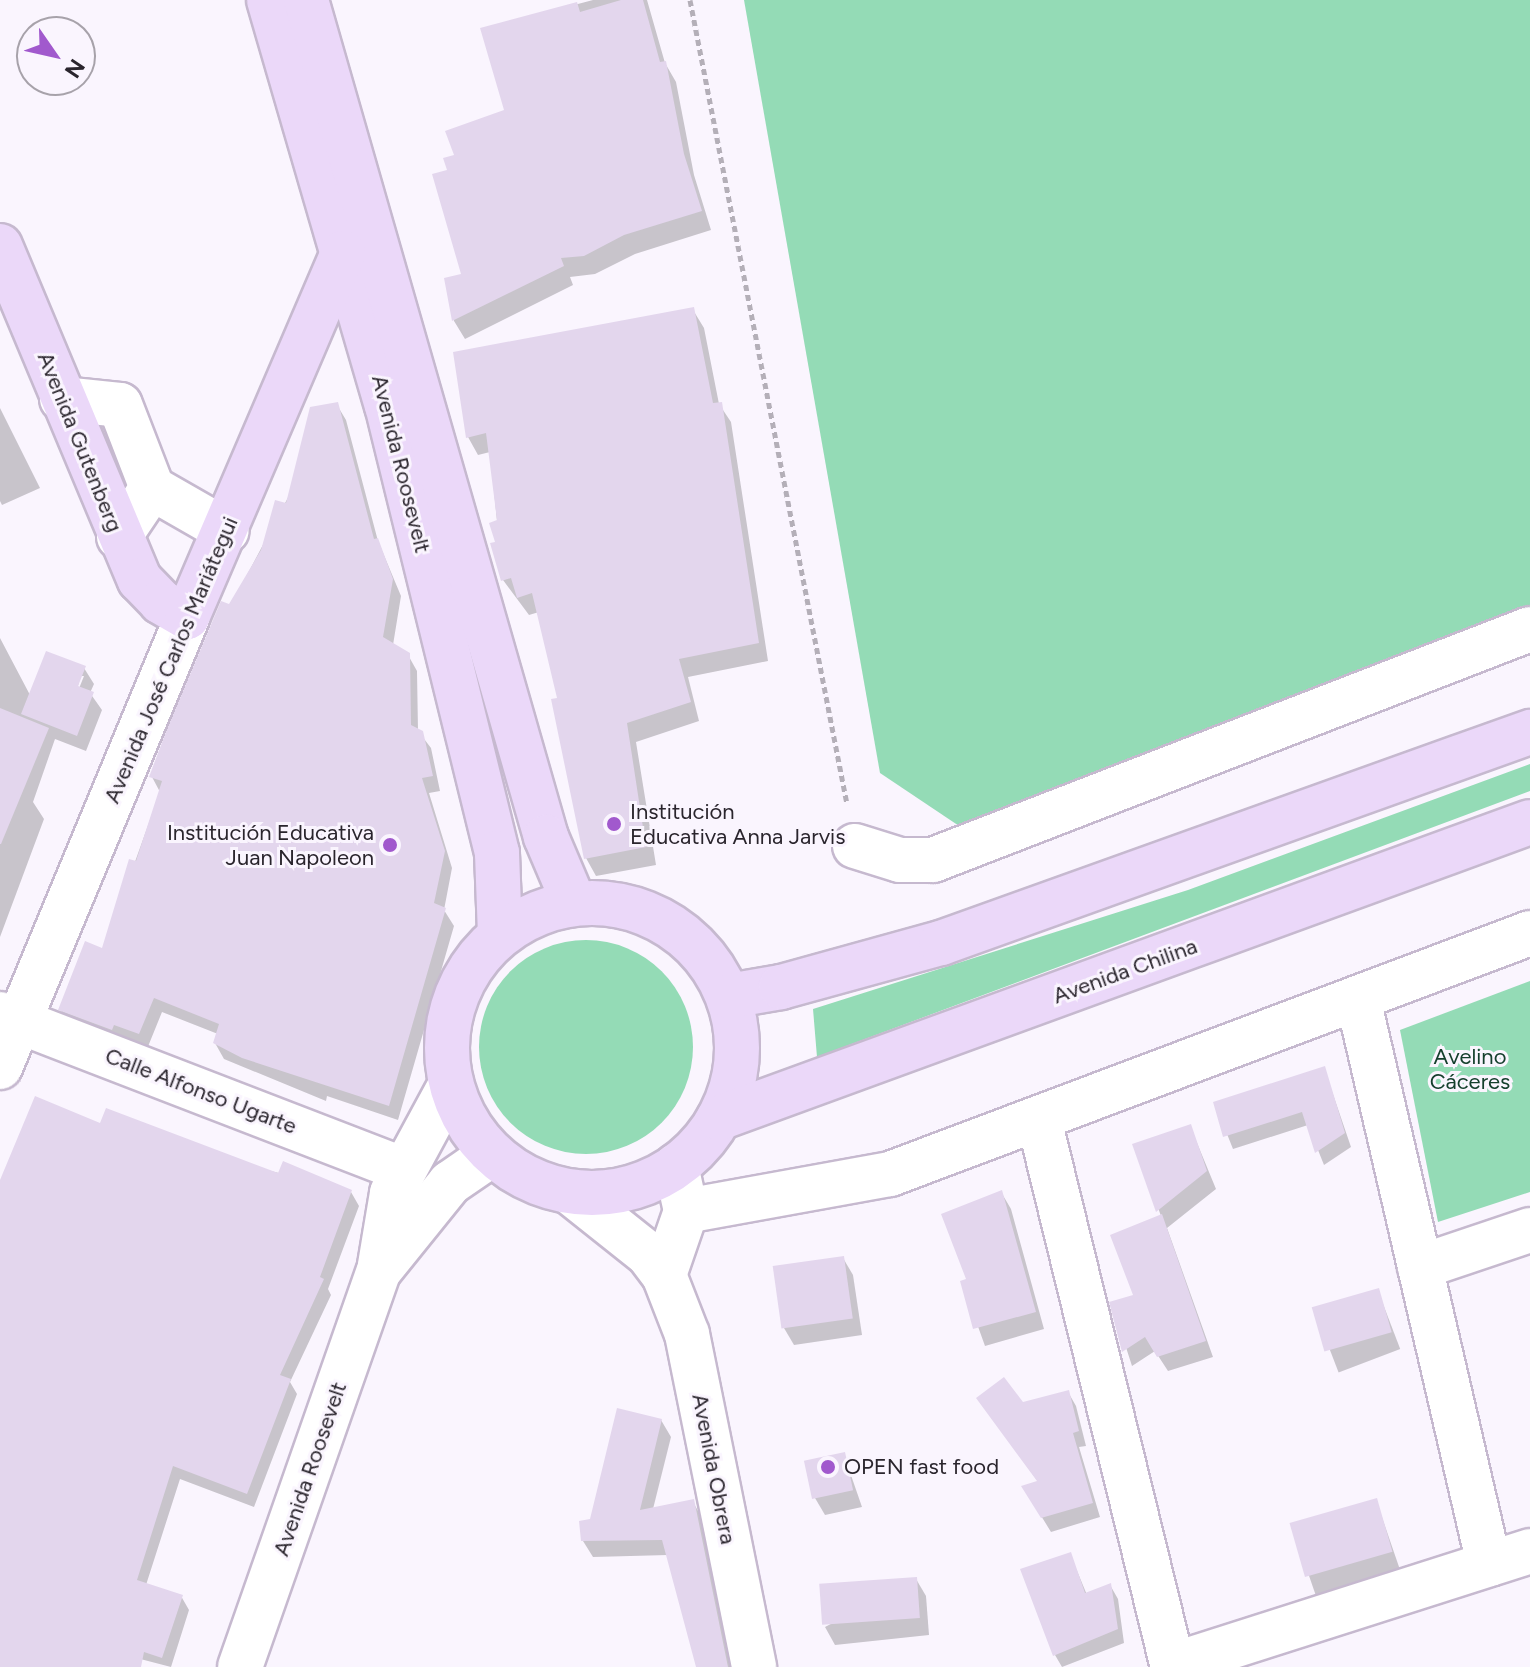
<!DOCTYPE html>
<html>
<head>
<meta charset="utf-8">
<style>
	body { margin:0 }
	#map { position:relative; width:1530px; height:1667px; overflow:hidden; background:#faf5fe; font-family:Figtree,sans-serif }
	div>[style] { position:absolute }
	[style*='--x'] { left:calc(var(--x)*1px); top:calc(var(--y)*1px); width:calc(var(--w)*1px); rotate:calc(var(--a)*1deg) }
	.green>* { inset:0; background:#94dbb6 }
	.round { border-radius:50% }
	.shadow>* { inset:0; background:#0003; transform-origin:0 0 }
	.building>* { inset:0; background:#e3d6ed; transform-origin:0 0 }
	.path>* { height:5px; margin-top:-2.5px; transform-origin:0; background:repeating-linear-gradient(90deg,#b4afb8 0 6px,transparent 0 10px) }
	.roads { filter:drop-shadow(2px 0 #c6b9cf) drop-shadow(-2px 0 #c6b9cf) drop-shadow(0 2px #c6b9cf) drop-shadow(0 -2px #c6b9cf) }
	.minor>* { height:44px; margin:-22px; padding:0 22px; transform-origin:22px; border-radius:22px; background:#fff }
	.major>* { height:44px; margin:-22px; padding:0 22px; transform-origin:22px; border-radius:22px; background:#ebd8f9 }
	.major>.ring { margin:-22px; padding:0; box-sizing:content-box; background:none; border:44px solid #ebd8f9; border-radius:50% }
	.dots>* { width:22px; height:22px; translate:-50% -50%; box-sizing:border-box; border:4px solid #faf5fe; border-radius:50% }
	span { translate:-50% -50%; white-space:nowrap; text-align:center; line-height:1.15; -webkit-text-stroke:6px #faf5fe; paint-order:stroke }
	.street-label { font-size:22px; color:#2a252d }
	.poi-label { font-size:22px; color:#2a252d }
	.left { translate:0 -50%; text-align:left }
	.right { translate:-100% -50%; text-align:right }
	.park-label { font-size:22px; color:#15402d }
	.north { position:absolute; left:16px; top:16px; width:80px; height:80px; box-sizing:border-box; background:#faf5fe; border:2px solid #a7a2aa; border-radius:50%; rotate:124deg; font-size:22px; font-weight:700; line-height:32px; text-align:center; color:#2a252d }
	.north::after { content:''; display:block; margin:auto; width:28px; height:36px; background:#a159cd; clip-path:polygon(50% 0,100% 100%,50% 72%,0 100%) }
</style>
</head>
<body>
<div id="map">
	<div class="green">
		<div style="clip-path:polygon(744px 0,1530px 0,1530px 617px,992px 848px,880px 773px)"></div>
		<div style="clip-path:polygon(1530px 764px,1530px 791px,817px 1057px,813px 1009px,1188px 890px)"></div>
		<div class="round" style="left:479px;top:940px;width:214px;height:214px"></div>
		<div style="clip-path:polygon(1530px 981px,1530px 1192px,1438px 1222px,1400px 1030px)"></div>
	</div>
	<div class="shadow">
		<div style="clip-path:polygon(593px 0,647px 0,665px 63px,676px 82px,694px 175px,711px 230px,635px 254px,595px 274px,570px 277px,573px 285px,465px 339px,454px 321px,446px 279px,463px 276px,456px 156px,506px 112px,483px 29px)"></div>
		<div style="clip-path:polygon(693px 310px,704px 328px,719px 404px,731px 422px,768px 661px,688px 677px,699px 721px,636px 742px,656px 865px,596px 876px,586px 858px,560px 699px,539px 612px,529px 615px,503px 580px,490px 452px,478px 455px,468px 437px)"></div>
		<div style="clip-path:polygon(337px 405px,346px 420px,378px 541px,401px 596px,393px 645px,408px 655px,417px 671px,418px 731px,431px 748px,440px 791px,429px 793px,452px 868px,444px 910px,454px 926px,398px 1120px,327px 1096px,326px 1101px,224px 1059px,215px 1043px,218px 1034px,162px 1012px,147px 1049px,69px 1025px,60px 1009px,103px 951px,160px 792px,152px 777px,230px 607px)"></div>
		<div style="clip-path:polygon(0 408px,40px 488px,2px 505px,0 501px)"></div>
		<div style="clip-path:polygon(evenodd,0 638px,30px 695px,84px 668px,94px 684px,90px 693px,102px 710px,86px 751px,55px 739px,33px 802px,44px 819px,0 937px,0 638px,80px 676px,84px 676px,76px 696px,80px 676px)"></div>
		<div style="clip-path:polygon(1324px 1068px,1351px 1147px,1324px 1165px,1308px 1125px,1233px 1149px,1215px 1104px)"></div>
		<div style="clip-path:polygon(101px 1126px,351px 1192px,359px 1206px,328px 1289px,331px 1295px,290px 1382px,297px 1394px,254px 1507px,180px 1479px,146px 1585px,181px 1596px,189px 1610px,171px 1667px,102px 1649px,97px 1667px,0 1667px,0 1186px)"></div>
		<div style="clip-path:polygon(1190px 1126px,1216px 1189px,1167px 1228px,1213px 1357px,1168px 1371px,1155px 1351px,1132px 1366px,1112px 1304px,1135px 1296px,1161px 1216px,1135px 1145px)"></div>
		<div style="clip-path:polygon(1001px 1192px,1011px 1209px,1044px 1329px,985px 1346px,962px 1282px,969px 1280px)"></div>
		<div style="clip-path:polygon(843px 1258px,853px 1275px,862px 1335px,794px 1345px,784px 1328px)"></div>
		<div style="left:1378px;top:1291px;width:62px;height:66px;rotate:69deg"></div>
		<div style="clip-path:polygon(1068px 1392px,1076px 1406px,1086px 1446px,1079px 1447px,1100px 1517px,1051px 1532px,1024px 1488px,1039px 1483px,978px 1398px,1022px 1404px)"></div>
		<div style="clip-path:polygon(661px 1420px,671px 1437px,653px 1509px,693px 1502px,702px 1518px,733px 1667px,698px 1667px,668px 1555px,593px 1557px,583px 1541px)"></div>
		<div style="clip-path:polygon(844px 1455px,862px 1507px,825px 1515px,815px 1498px)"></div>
		<div style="left:1376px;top:1500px;width:74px;height:88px;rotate:71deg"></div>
		<div style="clip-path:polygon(1070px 1554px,1087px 1595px,1110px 1585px,1118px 1599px,1124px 1643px,1062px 1667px,1055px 1655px)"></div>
		<div style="clip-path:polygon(916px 1579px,926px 1596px,929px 1635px,835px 1645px,825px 1627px)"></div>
	</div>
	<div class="building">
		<div style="clip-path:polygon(621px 0,643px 0,660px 62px,666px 61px,684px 154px,702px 211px,624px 235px,584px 256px,561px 258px,564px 266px,452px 321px,444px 278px,461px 274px,432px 174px,447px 170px,443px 158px,454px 155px,445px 131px,504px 110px,480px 28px,577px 2px,580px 12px)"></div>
		<div style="clip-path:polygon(694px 307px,713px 403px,722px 402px,759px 643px,679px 659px,691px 702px,627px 723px,646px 847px,584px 859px,551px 699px,557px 698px,532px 593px,517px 598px,511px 578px,501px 581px,490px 543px,495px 542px,489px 523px,497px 520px,486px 433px,466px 438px,453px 352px)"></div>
		<div style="clip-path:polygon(338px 402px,374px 539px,378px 538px,393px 579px,383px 637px,410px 653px,411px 725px,423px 731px,433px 776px,422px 778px,445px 851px,434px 903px,446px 908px,389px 1106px,242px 1058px,213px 1043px,219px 1024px,154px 998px,139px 1034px,114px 1025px,112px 1030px,58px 1010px,85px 941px,102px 948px,129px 859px,136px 861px,162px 781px,149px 777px,167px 729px,221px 601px,229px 604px,261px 550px,275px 500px,286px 503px,310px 407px)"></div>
		<div style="clip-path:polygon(46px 651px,86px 666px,78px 686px,94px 692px,77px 736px,21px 714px)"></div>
		<div style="clip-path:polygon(0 708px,49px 728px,1px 844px,0 844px)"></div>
		<div style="clip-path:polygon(1325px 1066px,1345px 1133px,1315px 1153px,1302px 1112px,1223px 1137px,1213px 1102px)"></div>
		<div style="clip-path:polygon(35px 1096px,100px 1123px,106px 1108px,278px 1173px,283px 1161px,352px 1190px,320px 1277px,324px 1279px,280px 1375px,291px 1379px,247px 1494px,173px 1466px,137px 1580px,183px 1595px,162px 1658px,144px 1652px,141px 1667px,0 1667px,0 1180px)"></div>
		<div style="clip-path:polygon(1191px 1124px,1207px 1171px,1156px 1212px,1132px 1144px)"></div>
		<div style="clip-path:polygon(1002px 1190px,1036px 1312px,973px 1329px,960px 1281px,966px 1279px,941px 1214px)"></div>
		<div style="clip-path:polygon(1162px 1214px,1206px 1341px,1157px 1357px,1145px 1337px,1122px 1352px,1109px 1302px,1133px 1295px,1110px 1235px)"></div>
		<div style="left:844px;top:1256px;width:63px;height:72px;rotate:82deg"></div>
		<div style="left:1379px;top:1288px;width:46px;height:70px;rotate:74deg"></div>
		<div style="clip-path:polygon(1004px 1377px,1023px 1402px,1069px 1390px,1079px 1431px,1073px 1433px,1093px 1503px,1041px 1518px,1021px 1486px,1037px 1481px,976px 1398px)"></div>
		<div style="clip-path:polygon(617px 1408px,662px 1419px,640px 1510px,694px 1499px,728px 1667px,696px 1667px,662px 1540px,581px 1541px,579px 1521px,590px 1519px)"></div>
		<div style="left:845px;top:1452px;width:39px;height:42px;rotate:78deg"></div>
		<div style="left:1377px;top:1498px;width:56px;height:91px;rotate:74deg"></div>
		<div style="clip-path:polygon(1071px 1552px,1085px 1593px,1111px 1583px,1118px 1629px,1053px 1656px,1020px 1569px)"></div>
		<div style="left:917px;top:1577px;width:41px;height:98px;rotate:86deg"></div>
	</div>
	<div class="path">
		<div style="--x:690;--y:0;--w:819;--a:78.95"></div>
	</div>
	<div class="roads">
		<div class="minor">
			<div style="--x:62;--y:399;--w:58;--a:5.9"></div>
			<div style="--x:120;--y:405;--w:89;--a:68.9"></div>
			<div style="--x:152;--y:488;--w:59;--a:124"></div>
			<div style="--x:152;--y:488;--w:86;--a:29.8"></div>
			<div style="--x:855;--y:846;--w:47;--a:17.3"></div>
			<div style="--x:900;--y:860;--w:33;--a:0"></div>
			<div style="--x:933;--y:860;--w:640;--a:-21.15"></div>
			<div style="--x:1358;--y:999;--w:580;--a:76.95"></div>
			<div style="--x:0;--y:1014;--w:431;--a:21.1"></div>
			<div style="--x:0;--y:1067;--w:487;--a:-67.4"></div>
			<div style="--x:1039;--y:1120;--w:563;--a:76.24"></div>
			<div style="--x:570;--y:1192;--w:100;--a:38.5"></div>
			<div style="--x:648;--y:1254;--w:26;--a:53"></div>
			<div style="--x:664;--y:1275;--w:63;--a:68.7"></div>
			<div style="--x:687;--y:1334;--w:340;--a:78.6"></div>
			<div style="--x:686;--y:1211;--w:207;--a:-10.3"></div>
			<div style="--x:890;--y:1174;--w:684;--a:-20.63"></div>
			<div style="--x:380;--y:1265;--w:73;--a:-80.5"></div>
			<div style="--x:392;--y:1193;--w:124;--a:-61.6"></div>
			<div style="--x:1420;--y:1267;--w:116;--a:-18.6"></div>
			<div style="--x:664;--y:1275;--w:68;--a:-71"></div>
			<div style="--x:686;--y:1211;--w:46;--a:-102.5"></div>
			<div style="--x:1173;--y:1665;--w:375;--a:-17.7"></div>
			<div style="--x:240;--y:1667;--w:420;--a:-70.7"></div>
			<div style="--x:379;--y:1271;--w:113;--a:-51.1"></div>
			<div style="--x:450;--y:1183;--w:51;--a:-34.6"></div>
		</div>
		<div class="major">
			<div style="--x:269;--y:0;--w:422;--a:73.8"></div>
			<div style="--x:387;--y:405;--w:461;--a:76.2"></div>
			<div style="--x:497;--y:853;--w:82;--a:87.9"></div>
			<div style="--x:306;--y:0;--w:871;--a:74"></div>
			<div style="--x:546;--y:837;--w:72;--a:67"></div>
			<div style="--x:0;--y:246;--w:362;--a:67.3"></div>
			<div style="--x:140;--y:580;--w:30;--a:46"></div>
			<div style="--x:161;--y:602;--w:30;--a:30"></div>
			<div style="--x:187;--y:617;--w:396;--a:-66.8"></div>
			<div class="ring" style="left:447px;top:903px;width:246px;height:246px"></div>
			<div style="--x:729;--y:996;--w:53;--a:-9.8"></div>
			<div style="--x:781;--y:987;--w:166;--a:-15.4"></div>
			<div style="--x:941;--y:943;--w:626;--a:-19.71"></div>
			<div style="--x:719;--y:1118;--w:863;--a:-20.05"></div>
		</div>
	</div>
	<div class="dots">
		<div style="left:614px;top:824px;background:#a159cd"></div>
		<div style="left:390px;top:845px;background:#a159cd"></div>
		<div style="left:828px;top:1467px;background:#a159cd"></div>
	</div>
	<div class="street-label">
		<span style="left:80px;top:442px;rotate:68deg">Avenida Gutenberg</span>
		<span style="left:401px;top:464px;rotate:76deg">Avenida Roosevelt</span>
		<span style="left:171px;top:660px;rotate:-67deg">Avenida José Carlos Mariátegui</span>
		<span style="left:1125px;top:971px;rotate:-20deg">Avenida Chilina</span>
		<span style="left:201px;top:1091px;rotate:21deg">Calle Alfonso Ugarte</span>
		<span style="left:310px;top:1469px;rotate:-71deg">Avenida Roosevelt</span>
		<span style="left:714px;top:1469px;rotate:79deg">Avenida Obrera</span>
	</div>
	<div class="poi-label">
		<span class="left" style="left:630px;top:824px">Institución<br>Educativa Anna Jarvis</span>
		<span class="right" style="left:374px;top:845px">Institución Educativa<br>Juan Napoleon</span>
		<span class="left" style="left:844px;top:1467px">OPEN fast food</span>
	</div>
	<div class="park-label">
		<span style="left:1470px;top:1069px">Avelino<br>Cáceres</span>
	</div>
	<div class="north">N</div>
</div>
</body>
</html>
